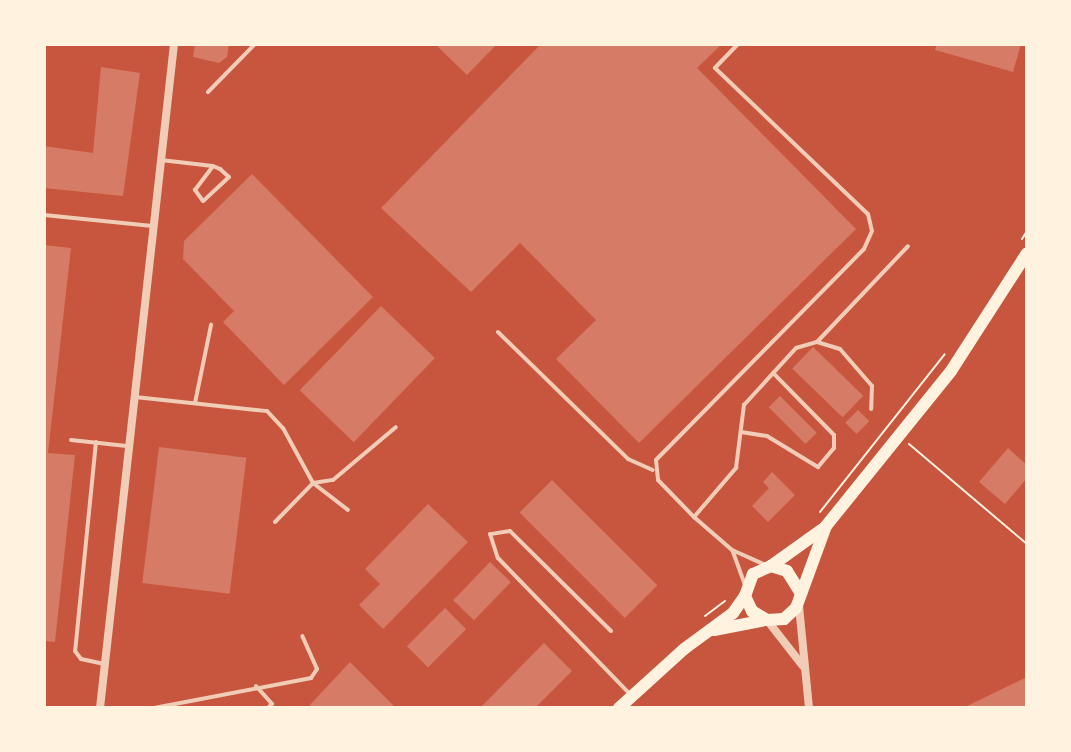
<!DOCTYPE html>
<html>
<head>
<meta charset="utf-8">
<style>
	body { margin:0 }
	#map { position:relative; width:1071px; height:752px; overflow:hidden; background:#c8553d; font-family:"Asap Condensed",sans-serif }
	div>[style] { position:absolute }
	[style*='--x'] { left:calc(var(--x)*1px); top:calc(var(--y)*1px); width:calc(var(--w)*1px); rotate:calc(var(--a)*1deg) }
	.building>* { inset:0; background:#d67c66; transform-origin:0 0 }
	.path>* { height:2px; margin:-1px; padding:0 1px; transform-origin:1px; border-radius:1px; background:#fff3e0 }
	.service>* { height:4px; margin:-2px; padding:0 2px; transform-origin:2px; border-radius:2px; background:#f1ccb7 }
	.minor>* { height:8px; margin:-4px; padding:0 4px; transform-origin:4px; border-radius:4px; background:#f1ccb7 }
	.trunk>* { height:12px; margin:-6px; padding:0 6px; transform-origin:6px; border-radius:6px; background:#fff3e0 }
	span { translate:-50% -50%; white-space:nowrap; text-align:center; line-height:1.15; -webkit-text-stroke:6px #fff3e0; paint-order:stroke }
	.frame { position:absolute; inset:0; border:46px solid #fff3e0; pointer-events:none }
</style>
</head>
<body>
<div id="map">
	<div class="building">
		<div style="clip-path:polygon(195px 44px,229px 44px,227px 57px,219px 63px,193px 57px)"></div>
		<div style="clip-path:polygon(435px 44px,497px 44px,467px 75px)"></div>
		<div style="clip-path:polygon(541px 44px,722px 44px,697px 68px,856px 229px,639px 443px,556px 359px,596px 320px,520px 243px,471px 292px,381px 208px)"></div>
		<div style="clip-path:polygon(937px 44px,1021px 44px,1013px 72px,935px 50px)"></div>
		<div style="clip-path:polygon(101px 67px,140px 73px,123px 196px,44px 188px,44px 146px,93px 153px)"></div>
		<div style="clip-path:polygon(252px 174px,373px 297px,284px 385px,223px 322px,234px 311px,183px 259px,184px 241px)"></div>
		<div style="clip-path:polygon(44px 245px,71px 248px,48px 453px,75px 455px,55px 642px,44px 641px)"></div>
		<div style="left:381px;top:306px;width:75px;height:117px;rotate:44deg"></div>
		<div style="left:813px;top:347px;width:70px;height:30px;rotate:44deg"></div>
		<div style="left:780px;top:396px;width:52px;height:16px;rotate:45deg"></div>
		<div style="left:858px;top:410px;width:16px;height:18px;rotate:45deg"></div>
		<div style="left:159px;top:447px;width:88px;height:137px;rotate:7deg"></div>
		<div style="clip-path:polygon(1008px 448px,1027px 465px,1027px 478px,1005px 504px,979px 482px)"></div>
		<div style="clip-path:polygon(772px 472px,795px 495px,768px 522px,752px 506px,769px 488px,763px 482px)"></div>
		<div style="left:552px;top:480px;width:149px;height:46px;rotate:45deg"></div>
		<div style="clip-path:polygon(428px 504px,468px 542px,383px 629px,359px 605px,380px 584px,365px 569px)"></div>
		<div style="left:490px;top:562px;width:29px;height:53px;rotate:44deg"></div>
		<div style="left:445px;top:608px;width:30px;height:54px;rotate:45deg"></div>
		<div style="clip-path:polygon(544px 643px,572px 671px,535px 708px,480px 708px)"></div>
		<div style="clip-path:polygon(350px 662px,396px 708px,307px 708px)"></div>
		<div style="clip-path:polygon(1027px 677px,1027px 708px,963px 708px)"></div>
	</div>
	<div class="path">
		<div style="--x:1022;--y:239;--w:9;--a:-58"></div>
		<div style="--x:909;--y:444;--w:155;--a:40.3"></div>
		<div style="--x:820;--y:512;--w:201;--a:-51.7"></div>
		<div style="--x:705;--y:616;--w:25;--a:-37"></div>
	</div>
	<div class="service">
		<div style="--x:738;--y:44;--w:33;--a:134"></div>
		<div style="--x:715;--y:68;--w:211;--a:43.7"></div>
		<div style="--x:868;--y:214;--w:17;--a:77"></div>
		<div style="--x:872;--y:231;--w:20;--a:114"></div>
		<div style="--x:864;--y:249;--w:296;--a:134.6"></div>
		<div style="--x:656;--y:460;--w:20;--a:84"></div>
		<div style="--x:658;--y:480;--w:52;--a:45.8"></div>
		<div style="--x:694;--y:517;--w:50;--a:41"></div>
		<div style="--x:732;--y:550;--w:36;--a:24"></div>
		<div style="--x:208;--y:92;--w:67;--a:-45.6"></div>
		<div style="--x:161;--y:160;--w:52;--a:6.6"></div>
		<div style="--x:213;--y:166;--w:8;--a:23"></div>
		<div style="--x:220;--y:169;--w:12;--a:42"></div>
		<div style="--x:229;--y:177;--w:35;--a:137"></div>
		<div style="--x:203;--y:201;--w:14;--a:-126"></div>
		<div style="--x:195;--y:190;--w:30;--a:-53"></div>
		<div style="--x:44;--y:215;--w:109;--a:5.8"></div>
		<div style="--x:498;--y:332;--w:182;--a:44.3"></div>
		<div style="--x:628;--y:459;--w:27;--a:24"></div>
		<div style="--x:817;--y:342;--w:132;--a:-46.5"></div>
		<div style="--x:135;--y:397;--w:133;--a:6.1"></div>
		<div style="--x:267;--y:411;--w:23;--a:47"></div>
		<div style="--x:283;--y:428;--w:63;--a:61.4"></div>
		<div style="--x:313;--y:483;--w:44;--a:37.6"></div>
		<div style="--x:195;--y:403;--w:80;--a:-78.4"></div>
		<div style="--x:741;--y:432;--w:26;--a:9"></div>
		<div style="--x:767;--y:436;--w:60;--a:31.3"></div>
		<div style="--x:818;--y:467;--w:25;--a:-50"></div>
		<div style="--x:834;--y:448;--w:13;--a:-90"></div>
		<div style="--x:834;--y:435;--w:87;--a:-134.5"></div>
		<div style="--x:71;--y:440;--w:56;--a:6.1"></div>
		<div style="--x:96;--y:442;--w:210;--a:95.7"></div>
		<div style="--x:75;--y:651;--w:10;--a:53"></div>
		<div style="--x:81;--y:659;--w:25;--a:12"></div>
		<div style="--x:694;--y:517;--w:65;--a:-49.4"></div>
		<div style="--x:736;--y:468;--w:64;--a:-82.8"></div>
		<div style="--x:744;--y:405;--w:77;--a:-47.6"></div>
		<div style="--x:796;--y:348;--w:22;--a:-16"></div>
		<div style="--x:817;--y:342;--w:24;--a:17"></div>
		<div style="--x:840;--y:349;--w:49;--a:49.1"></div>
		<div style="--x:872;--y:386;--w:23;--a:92"></div>
		<div style="--x:275;--y:522;--w:54;--a:-45.7"></div>
		<div style="--x:313;--y:483;--w:20;--a:-9"></div>
		<div style="--x:333;--y:480;--w:82;--a:-40.1"></div>
		<div style="--x:733;--y:552;--w:35;--a:70"></div>
		<div style="--x:611;--y:631;--w:142;--a:-135.3"></div>
		<div style="--x:510;--y:531;--w:20;--a:171"></div>
		<div style="--x:490;--y:534;--w:25;--a:72"></div>
		<div style="--x:498;--y:558;--w:190;--a:45.9"></div>
		<div style="--x:256;--y:686;--w:24;--a:48"></div>
		<div style="--x:272;--y:704;--w:6;--a:135"></div>
		<div style="--x:154;--y:708;--w:160;--a:-10.8"></div>
		<div style="--x:311;--y:678;--w:11;--a:-56"></div>
		<div style="--x:317;--y:669;--w:36;--a:-114"></div>
	</div>
	<div class="minor">
		<div style="--x:799;--y:606;--w:102;--a:84.4"></div>
		<div style="--x:767;--y:620;--w:58;--a:52"></div>
		<div style="--x:100;--y:708;--w:668;--a:-83.64"></div>
	</div>
	<div class="trunk">
		<div style="--x:771;--y:566;--w:65;--a:-35.6"></div>
		<div style="--x:800;--y:592;--w:25;--a:-122"></div>
		<div style="--x:787;--y:571;--w:17;--a:-163"></div>
		<div style="--x:771;--y:566;--w:20;--a:156"></div>
		<div style="--x:753;--y:574;--w:23;--a:110"></div>
		<div style="--x:745;--y:596;--w:17;--a:65"></div>
		<div style="--x:752;--y:611;--w:17;--a:31"></div>
		<div style="--x:767;--y:620;--w:17;--a:-3"></div>
		<div style="--x:784;--y:619;--w:16;--a:-43"></div>
		<div style="--x:796;--y:608;--w:87;--a:-69.9"></div>
		<div style="--x:826;--y:526;--w:199;--a:-51.1"></div>
		<div style="--x:951;--y:371;--w:140;--a:-57.2"></div>
		<div style="--x:714;--y:630;--w:53;--a:-10.9"></div>
		<div style="--x:619;--y:708;--w:88;--a:-42.2"></div>
		<div style="--x:684;--y:649;--w:61;--a:-36.3"></div>
		<div style="--x:733;--y:613;--w:21;--a:-55"></div>
	</div>
	<div class="frame"></div>
</div>
</body>
</html>
